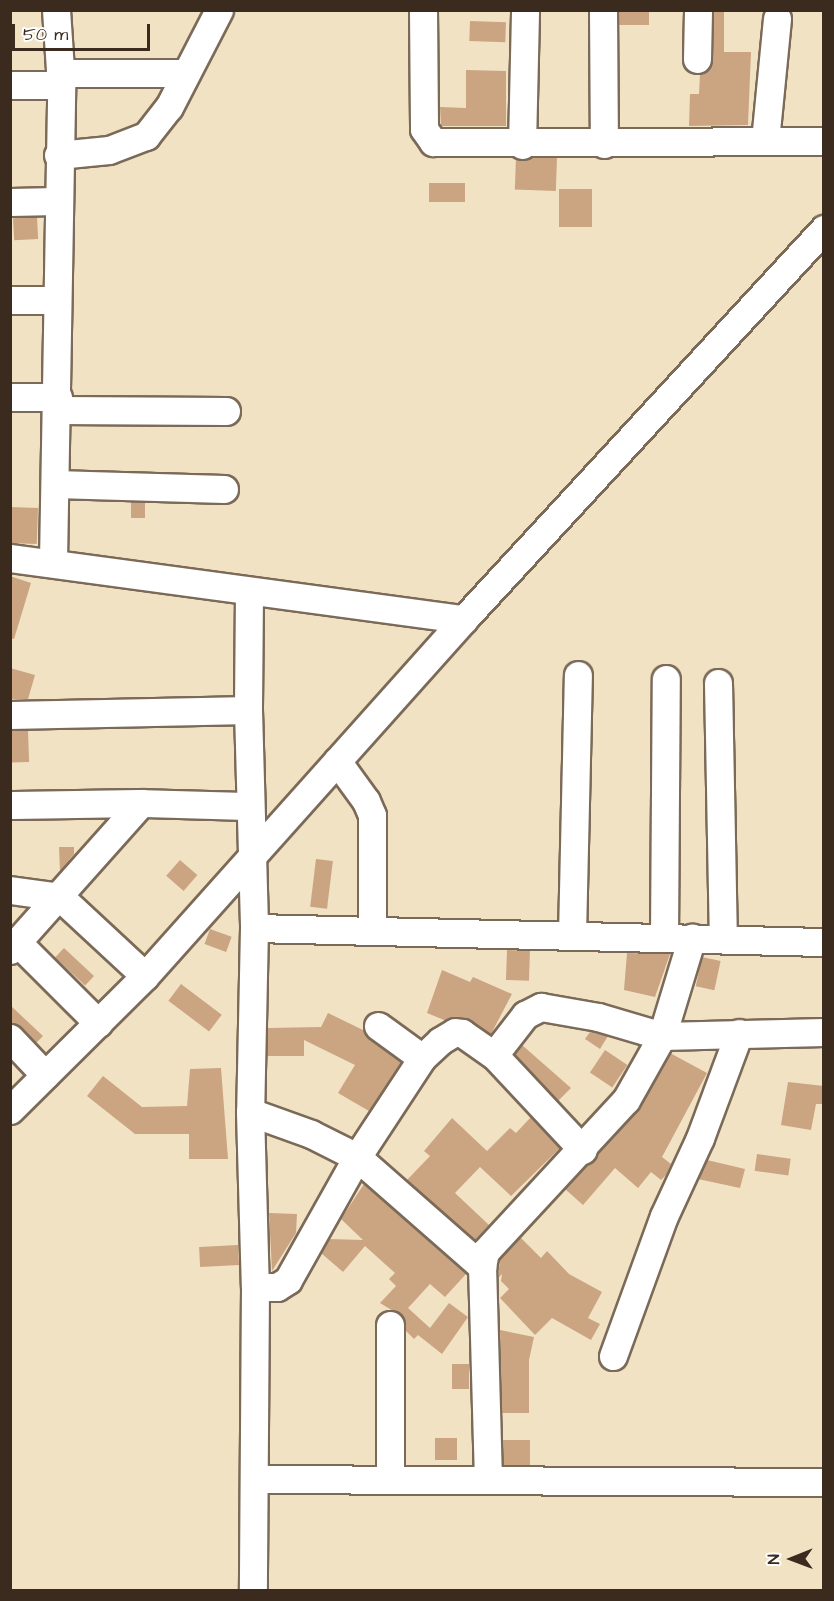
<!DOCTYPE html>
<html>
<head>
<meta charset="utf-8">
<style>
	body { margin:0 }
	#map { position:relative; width:834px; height:1601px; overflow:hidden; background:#f1e2c4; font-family:"Architects Daughter",sans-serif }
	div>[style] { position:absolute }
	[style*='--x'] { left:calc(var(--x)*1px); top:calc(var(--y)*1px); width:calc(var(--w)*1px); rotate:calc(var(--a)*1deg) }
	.building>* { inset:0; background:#cba482; transform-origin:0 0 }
	.roads { filter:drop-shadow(2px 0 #7b6a58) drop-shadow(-2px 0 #7b6a58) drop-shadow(0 2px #7b6a58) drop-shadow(0 -2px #7b6a58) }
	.minor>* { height:27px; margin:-13.5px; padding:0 13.5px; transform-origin:13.5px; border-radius:13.5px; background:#fff }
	span { translate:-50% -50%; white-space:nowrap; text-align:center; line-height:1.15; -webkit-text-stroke:5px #fff; paint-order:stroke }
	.frame { position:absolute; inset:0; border:12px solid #3b2a1e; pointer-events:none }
	.north { position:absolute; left:762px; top:1529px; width:60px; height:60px; -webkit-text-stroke:4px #fff; paint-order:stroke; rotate:269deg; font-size:16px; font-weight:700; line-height:24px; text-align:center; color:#3b2a1e }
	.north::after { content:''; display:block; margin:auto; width:21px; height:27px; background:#3b2a1e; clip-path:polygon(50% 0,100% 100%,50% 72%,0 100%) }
	.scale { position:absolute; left:12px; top:24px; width:138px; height:27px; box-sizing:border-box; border:3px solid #3b2a1e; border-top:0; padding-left:8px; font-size:18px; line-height:21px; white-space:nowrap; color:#3b2a1e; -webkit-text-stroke:4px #fff; paint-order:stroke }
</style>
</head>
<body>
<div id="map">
	<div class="building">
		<div style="left:619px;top:10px;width:30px;height:15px"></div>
		<div style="clip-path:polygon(714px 12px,724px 12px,724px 52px,751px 52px,748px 125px,689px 126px,690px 94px,699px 94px,700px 74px,710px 68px,713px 60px)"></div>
		<div style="left:470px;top:21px;width:36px;height:20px;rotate:2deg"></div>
		<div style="clip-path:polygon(466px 70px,506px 71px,506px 126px,441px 126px,440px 107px,466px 108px)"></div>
		<div style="left:557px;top:157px;width:34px;height:41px;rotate:92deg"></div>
		<div style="left:429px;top:183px;width:36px;height:19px"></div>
		<div style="left:559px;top:189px;width:33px;height:38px"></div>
		<div style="left:37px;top:217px;width:22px;height:24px;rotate:87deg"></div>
		<div style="left:131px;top:502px;width:14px;height:16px"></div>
		<div style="left:10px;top:507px;width:28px;height:36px;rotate:2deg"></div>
		<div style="clip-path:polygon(10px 576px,31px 583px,14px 639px,10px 638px)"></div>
		<div style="clip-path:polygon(10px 668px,35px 675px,28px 699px,10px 699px)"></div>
		<div style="left:28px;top:730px;width:32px;height:18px;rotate:88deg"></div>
		<div style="clip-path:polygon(59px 847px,74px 847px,74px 854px,60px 871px)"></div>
		<div style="left:316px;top:859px;width:17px;height:48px;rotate:7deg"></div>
		<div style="left:180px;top:860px;width:23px;height:21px;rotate:41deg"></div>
		<div style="left:210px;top:929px;width:23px;height:16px;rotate:20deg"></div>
		<div style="left:64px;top:948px;width:41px;height:13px;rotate:43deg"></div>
		<div style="left:507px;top:950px;width:23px;height:30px;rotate:2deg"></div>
		<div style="clip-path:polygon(627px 953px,670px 954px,655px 997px,624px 990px)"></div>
		<div style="left:702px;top:957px;width:19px;height:30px;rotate:12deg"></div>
		<div style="clip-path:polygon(442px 970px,470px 982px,473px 977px,512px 994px,491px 1034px,465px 1018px,444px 1020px,427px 1013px)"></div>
		<div style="left:181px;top:984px;width:51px;height:21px;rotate:37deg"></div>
		<div style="clip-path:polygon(10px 1005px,43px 1036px,36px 1043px,21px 1027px,10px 1023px)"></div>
		<div style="clip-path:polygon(328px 1013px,363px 1030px,401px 1062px,369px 1111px,338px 1093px,355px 1065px,304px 1040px,304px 1056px,267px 1056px,268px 1028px,321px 1027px)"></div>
		<div style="clip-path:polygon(590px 1032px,608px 1036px,600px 1049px,585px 1039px)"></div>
		<div style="clip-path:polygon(522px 1045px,571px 1088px,558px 1101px,515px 1054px)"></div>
		<div style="left:605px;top:1050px;width:27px;height:27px;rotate:34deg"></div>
		<div style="clip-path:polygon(670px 1053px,707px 1073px,662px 1157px,671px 1164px,666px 1175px,661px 1180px,651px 1172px,638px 1188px,615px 1168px,583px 1205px,565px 1189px,638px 1111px)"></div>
		<div style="clip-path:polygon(221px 1068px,228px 1159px,189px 1159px,189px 1134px,135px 1134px,87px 1096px,103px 1076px,142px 1107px,187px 1106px,190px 1069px)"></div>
		<div style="clip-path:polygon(788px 1082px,824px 1086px,822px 1104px,816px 1104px,811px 1130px,781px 1125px)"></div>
		<div style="clip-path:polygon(531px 1117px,560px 1148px,511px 1196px,480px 1167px,455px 1193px,489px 1225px,475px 1240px,407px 1180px,430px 1156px,424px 1151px,452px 1118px,487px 1151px,510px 1128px,516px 1133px)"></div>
		<div style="left:757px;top:1154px;width:34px;height:17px;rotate:8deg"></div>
		<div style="clip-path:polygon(707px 1160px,745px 1169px,740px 1188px,698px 1179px)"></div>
		<div style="clip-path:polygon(364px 1184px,466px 1274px,445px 1297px,430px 1284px,408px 1308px,430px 1328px,449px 1303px,468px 1317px,442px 1354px,418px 1335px,414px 1339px,406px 1331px,403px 1317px,380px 1303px,396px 1286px,389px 1279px,395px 1273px,365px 1246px,343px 1272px,321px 1253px,329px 1239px,363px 1240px,341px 1219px)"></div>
		<div style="clip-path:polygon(269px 1213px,297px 1214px,296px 1233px,272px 1271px)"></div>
		<div style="clip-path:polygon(520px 1237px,541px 1258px,547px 1251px,569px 1274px,602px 1292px,588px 1318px,600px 1324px,591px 1340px,552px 1318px,535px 1335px,500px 1298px,509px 1289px,501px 1281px,502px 1274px,498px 1278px,500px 1259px)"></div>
		<div style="left:238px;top:1245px;width:20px;height:39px;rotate:87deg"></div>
		<div style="clip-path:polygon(500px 1330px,534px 1337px,529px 1360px,529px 1413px,502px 1413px)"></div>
		<div style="left:452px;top:1364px;width:17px;height:25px"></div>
		<div style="left:435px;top:1438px;width:22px;height:22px"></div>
		<div style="left:503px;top:1440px;width:27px;height:25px"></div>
	</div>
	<div class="roads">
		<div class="minor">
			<div style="--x:423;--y:10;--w:119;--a:89.5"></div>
			<div style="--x:424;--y:129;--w:16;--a:55"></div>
			<div style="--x:433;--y:142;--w:391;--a:-0.1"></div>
			<div style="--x:603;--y:10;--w:134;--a:89.6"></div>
			<div style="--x:697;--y:59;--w:49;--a:-88.8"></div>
			<div style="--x:60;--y:73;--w:126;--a:0"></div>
			<div style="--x:10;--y:85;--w:51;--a:0"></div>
			<div style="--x:765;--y:141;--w:123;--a:-84.4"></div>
			<div style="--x:522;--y:145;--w:135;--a:-88.7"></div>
			<div style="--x:58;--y:155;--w:51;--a:-5.6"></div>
			<div style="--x:109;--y:150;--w:40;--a:-21"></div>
			<div style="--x:146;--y:136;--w:37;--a:-52"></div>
			<div style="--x:169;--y:107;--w:109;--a:-62.7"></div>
			<div style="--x:10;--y:202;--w:47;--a:-1.2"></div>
			<div style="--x:10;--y:300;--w:47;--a:0"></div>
			<div style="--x:10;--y:397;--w:48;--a:0"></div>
			<div style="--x:57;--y:410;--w:169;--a:0.3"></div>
			<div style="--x:55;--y:484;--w:169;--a:1.7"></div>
			<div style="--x:10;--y:558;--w:458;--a:7.7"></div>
			<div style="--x:53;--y:561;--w:476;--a:-89"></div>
			<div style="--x:61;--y:85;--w:75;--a:-93.8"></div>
			<div style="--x:249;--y:592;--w:118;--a:90.5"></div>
			<div style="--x:248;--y:710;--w:218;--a:88.4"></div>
			<div style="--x:254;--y:928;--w:184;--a:91.2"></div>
			<div style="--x:250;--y:1112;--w:175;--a:88.4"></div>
			<div style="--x:255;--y:1287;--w:303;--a:90.4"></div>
			<div style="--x:718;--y:683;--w:255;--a:88.9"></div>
			<div style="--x:10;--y:715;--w:238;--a:-1.2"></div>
			<div style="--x:337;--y:761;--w:49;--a:54.1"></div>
			<div style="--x:366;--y:801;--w:15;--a:67"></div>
			<div style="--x:372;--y:815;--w:115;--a:90"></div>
			<div style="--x:10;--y:805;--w:131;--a:-0.9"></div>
			<div style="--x:10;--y:890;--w:50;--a:8"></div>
			<div style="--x:60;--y:897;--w:116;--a:42.9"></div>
			<div style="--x:254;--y:928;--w:570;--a:1.41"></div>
			<div style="--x:572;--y:935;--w:260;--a:-88.7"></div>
			<div style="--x:664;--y:936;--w:257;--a:-89.6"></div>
			<div style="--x:17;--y:942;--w:115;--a:45"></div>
			<div style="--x:10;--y:950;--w:197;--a:-48.3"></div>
			<div style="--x:141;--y:803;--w:109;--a:1.6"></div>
			<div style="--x:378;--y:1026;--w:54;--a:36"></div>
			<div style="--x:10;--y:1038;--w:51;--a:46.6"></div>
			<div style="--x:494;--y:1055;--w:51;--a:-52.2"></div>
			<div style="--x:525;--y:1015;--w:18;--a:-27"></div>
			<div style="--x:541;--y:1007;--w:58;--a:10"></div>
			<div style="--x:598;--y:1017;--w:67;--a:16.5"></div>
			<div style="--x:662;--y:1036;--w:162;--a:-1.4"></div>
			<div style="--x:10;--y:1110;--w:190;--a:-44.8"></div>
			<div style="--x:145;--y:976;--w:479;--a:-48.2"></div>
			<div style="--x:464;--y:619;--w:531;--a:-47.29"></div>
			<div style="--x:250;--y:1112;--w:65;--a:19.8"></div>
			<div style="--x:311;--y:1134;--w:51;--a:26.6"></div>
			<div style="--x:357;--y:1157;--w:118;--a:-56.7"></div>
			<div style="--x:422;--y:1058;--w:25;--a:-43"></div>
			<div style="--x:440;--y:1041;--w:17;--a:-31"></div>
			<div style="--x:455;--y:1032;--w:7;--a:8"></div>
			<div style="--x:462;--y:1033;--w:39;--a:35"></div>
			<div style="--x:494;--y:1055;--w:130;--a:46.9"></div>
			<div style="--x:255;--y:1287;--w:22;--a:0"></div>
			<div style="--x:277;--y:1287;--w:13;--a:-32"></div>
			<div style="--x:288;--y:1280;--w:141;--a:-60.7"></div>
			<div style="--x:357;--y:1157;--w:167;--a:41.3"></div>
			<div style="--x:613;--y:1356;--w:149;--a:-70"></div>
			<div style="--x:664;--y:1216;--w:86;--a:-65.2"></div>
			<div style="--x:700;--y:1138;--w:112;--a:-69.6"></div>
			<div style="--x:254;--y:1479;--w:570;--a:0.3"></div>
			<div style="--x:390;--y:1480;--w:155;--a:-90"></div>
			<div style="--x:488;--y:1480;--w:213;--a:-91.6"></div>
			<div style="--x:482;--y:1267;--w:15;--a:-79"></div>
			<div style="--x:485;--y:1252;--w:207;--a:-47.2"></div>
			<div style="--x:626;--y:1100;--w:73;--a:-60.6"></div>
			<div style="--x:662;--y:1036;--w:103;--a:-73.1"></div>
		</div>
	</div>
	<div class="frame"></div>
	<div class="north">N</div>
	<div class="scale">50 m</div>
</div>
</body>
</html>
